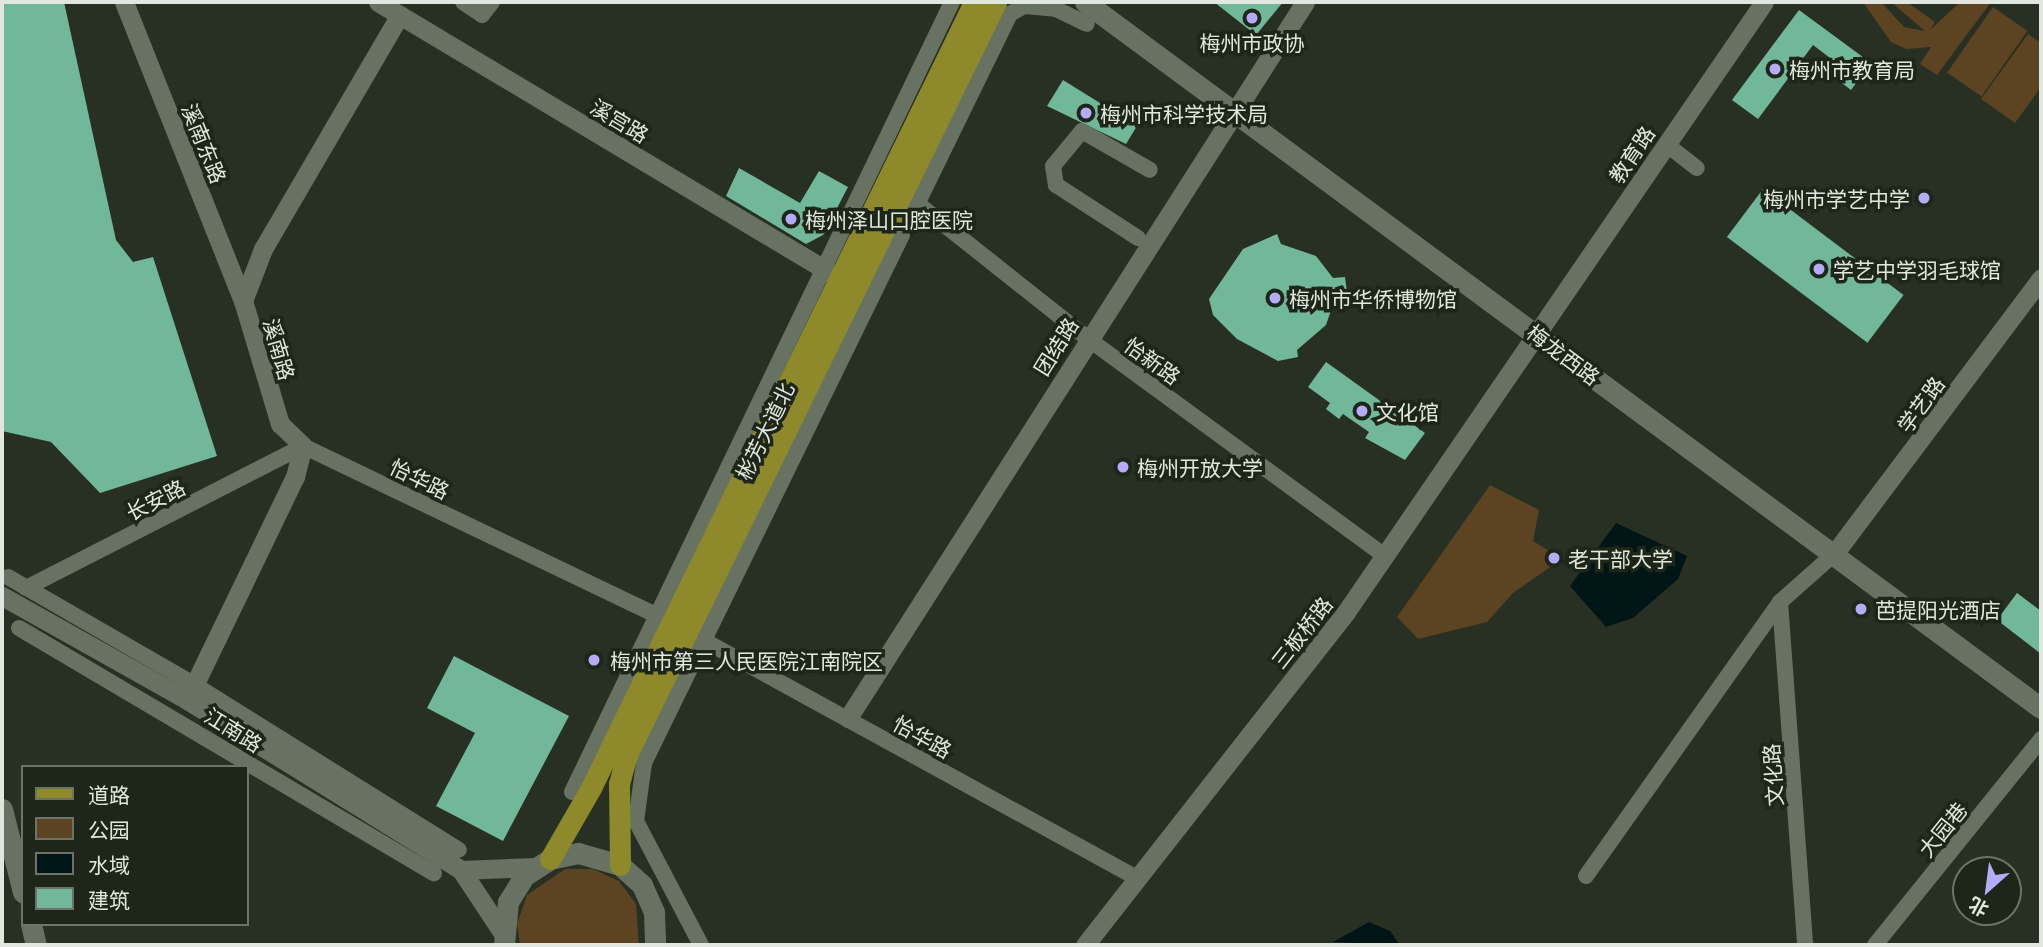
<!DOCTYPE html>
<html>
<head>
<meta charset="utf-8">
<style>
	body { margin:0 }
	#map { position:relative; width:2043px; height:947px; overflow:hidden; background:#273022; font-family:Georgia,"Noto Sans SC",serif }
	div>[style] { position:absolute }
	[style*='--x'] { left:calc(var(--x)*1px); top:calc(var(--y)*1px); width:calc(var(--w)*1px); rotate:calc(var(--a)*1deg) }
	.green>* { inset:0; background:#5c4322; transform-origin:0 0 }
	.water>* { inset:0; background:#001516 }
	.building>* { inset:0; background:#71b79a; transform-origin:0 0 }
	.minor>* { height:16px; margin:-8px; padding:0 8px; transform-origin:8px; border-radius:8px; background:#687262 }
	.tertiary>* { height:19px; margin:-9.5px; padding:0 9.5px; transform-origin:9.5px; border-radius:9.5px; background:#687262 }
	.secondary>* { height:21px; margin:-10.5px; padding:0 10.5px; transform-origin:10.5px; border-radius:10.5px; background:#687262 }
	.primary>* { height:21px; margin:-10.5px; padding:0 10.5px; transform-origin:10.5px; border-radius:10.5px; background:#8e8a2b }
	.dots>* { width:19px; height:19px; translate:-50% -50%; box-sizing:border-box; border:4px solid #1e2619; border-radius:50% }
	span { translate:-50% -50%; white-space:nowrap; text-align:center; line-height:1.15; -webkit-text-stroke:7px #1e2619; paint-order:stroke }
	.poi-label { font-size:21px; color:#e1e7de }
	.left { translate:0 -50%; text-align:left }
	.right { translate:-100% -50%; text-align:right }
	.street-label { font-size:21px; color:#e1e7de }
	.frame { position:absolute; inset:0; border:4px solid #e1e7de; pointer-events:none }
	.legend { position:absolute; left:21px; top:765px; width:228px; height:161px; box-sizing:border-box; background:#1e2619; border:2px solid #6c7368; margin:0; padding:9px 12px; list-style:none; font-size:21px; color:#e1e7de }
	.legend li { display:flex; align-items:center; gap:14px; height:35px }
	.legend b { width:35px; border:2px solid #6c7368 }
	.north { position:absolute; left:1952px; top:856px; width:70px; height:70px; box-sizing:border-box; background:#1e2619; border:2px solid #6c7368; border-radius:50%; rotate:208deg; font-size:19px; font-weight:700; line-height:28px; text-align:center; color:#e1e7de }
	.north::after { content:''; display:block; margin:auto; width:24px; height:32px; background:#b6abf8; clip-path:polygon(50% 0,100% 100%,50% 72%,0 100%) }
</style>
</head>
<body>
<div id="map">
	<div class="green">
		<div style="clip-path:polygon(1863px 2px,1881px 2px,1904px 27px,1925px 31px,1891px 2px,1907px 2px,1935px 22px,1930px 30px,1960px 2px,1991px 2px,1937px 75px,1920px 64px,1931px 47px,1906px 49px,1891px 42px)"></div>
		<div style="left:1993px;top:7px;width:42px;height:80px;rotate:35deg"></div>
		<div style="clip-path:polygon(2028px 34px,2041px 43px,2041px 87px,2015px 123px,1981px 99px)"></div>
		<div style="clip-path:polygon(1490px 485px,1539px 510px,1533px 541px,1562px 559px,1513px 593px,1487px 622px,1418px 639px,1397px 617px)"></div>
		<div style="clip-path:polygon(565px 869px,593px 869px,619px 881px,636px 904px,639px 945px,520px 945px,517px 924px,527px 895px)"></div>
	</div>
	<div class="water">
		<div style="clip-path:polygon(1616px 523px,1687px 556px,1678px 579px,1633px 618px,1606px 627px,1570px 586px)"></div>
		<div style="clip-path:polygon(1369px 922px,1390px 931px,1400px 945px,1333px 942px)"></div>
	</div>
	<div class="building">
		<div style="clip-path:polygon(14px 2px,64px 2px,116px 240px,133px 262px,153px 257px,217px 456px,100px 493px,51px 442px,2px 431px,2px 4px)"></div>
		<div style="clip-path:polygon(1214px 2px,1283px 2px,1256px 35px)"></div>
		<div style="clip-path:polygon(1799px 10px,1871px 63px,1851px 90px,1830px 74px,1838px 64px,1813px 45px,1758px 119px,1732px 100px)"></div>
		<div style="clip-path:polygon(1063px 80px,1137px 126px,1126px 144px,1047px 106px)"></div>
		<div style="clip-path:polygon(739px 168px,800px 203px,819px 171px,848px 187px,823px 235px,806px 244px,726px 196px)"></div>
		<div style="left:1763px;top:189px;width:176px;height:60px;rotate:37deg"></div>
		<div style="clip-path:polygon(1277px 234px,1281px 244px,1316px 256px,1333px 278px,1345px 277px,1347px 292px,1337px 293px,1326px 325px,1297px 350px,1298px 357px,1278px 361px,1237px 339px,1213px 315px,1209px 299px,1243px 249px)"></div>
		<div style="clip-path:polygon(1326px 362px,1425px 433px,1405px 460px,1365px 438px,1369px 432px,1343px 414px,1339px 419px,1326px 409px,1330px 403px,1308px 387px)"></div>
		<div style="clip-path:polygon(2017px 593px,2041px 611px,2041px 654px,1997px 620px)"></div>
		<div style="clip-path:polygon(454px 656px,569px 716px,503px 841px,436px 806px,475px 733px,427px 708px)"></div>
	</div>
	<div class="minor">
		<div style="--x:463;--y:2;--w:23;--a:34"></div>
		<div style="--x:482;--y:15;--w:16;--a:-52"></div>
		<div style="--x:1666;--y:144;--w:39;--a:38"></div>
		<div style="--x:908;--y:196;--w:228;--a:38.4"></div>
		<div style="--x:1087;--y:338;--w:368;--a:36.2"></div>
		<div style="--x:1138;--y:238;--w:98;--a:-147.1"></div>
		<div style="--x:1056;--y:185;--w:19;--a:-99"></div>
		<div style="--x:1053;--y:166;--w:45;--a:-50.4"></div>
		<div style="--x:1082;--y:131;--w:78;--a:29.8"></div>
		<div style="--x:8;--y:577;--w:216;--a:30"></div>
		<div style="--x:195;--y:685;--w:311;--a:32"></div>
		<div style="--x:26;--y:588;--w:311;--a:-27.1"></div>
		<div style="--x:303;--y:446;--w:400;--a:25.6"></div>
		<div style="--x:1780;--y:602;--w:344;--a:85.8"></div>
		<div style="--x:19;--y:628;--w:482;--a:30.6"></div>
		<div style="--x:694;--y:635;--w:505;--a:28.75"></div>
		<div style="--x:572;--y:792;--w:877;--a:-64.31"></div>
		<div style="--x:1586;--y:876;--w:336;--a:-54.7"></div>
		<div style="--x:1780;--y:602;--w:72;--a:-41.6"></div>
		<div style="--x:701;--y:945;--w:140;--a:-117.7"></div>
		<div style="--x:636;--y:821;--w:59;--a:-82.1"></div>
		<div style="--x:644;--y:763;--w:834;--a:-63.96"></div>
		<div style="--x:1010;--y:14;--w:16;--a:-30"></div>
		<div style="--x:1024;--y:6;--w:32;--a:5"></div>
		<div style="--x:1056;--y:9;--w:34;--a:26"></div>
		<div style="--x:1875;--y:945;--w:265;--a:-51.1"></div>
	</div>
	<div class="tertiary">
		<div style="--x:124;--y:2;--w:322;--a:68.3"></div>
		<div style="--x:378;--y:2;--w:537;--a:30.91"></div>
		<div style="--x:1834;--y:554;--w:345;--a:-53.1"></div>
		<div style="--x:2;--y:596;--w:212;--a:29.3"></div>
		<div style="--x:187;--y:700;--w:322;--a:31.8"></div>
		<div style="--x:461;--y:870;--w:74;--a:56.5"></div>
		<div style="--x:187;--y:700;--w:248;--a:-64.2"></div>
		<div style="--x:295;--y:477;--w:32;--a:-76"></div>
		<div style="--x:303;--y:446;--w:32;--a:-136"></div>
		<div style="--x:280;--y:424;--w:128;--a:-106.7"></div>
		<div style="--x:243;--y:301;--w:56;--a:-69"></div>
		<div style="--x:263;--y:249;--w:271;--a:-59.7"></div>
		<div style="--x:848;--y:718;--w:849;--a:-57.45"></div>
		<div style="--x:461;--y:870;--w:75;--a:-2.3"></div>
		<div style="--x:1085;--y:945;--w:423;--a:-51.9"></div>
		<div style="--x:1346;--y:612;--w:739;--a:-55.58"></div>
	</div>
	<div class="secondary">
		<div style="--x:1085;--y:2;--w:1188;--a:36.45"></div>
		<div style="--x:2;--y:809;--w:86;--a:75.8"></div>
		<div style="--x:31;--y:924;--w:22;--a:77"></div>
		<div style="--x:504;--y:945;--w:43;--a:-84.7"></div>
		<div style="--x:508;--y:902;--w:31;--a:-58"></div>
		<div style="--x:524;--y:876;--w:31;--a:-33"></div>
		<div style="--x:550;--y:859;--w:29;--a:-12"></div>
		<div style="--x:578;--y:853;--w:44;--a:15.9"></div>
		<div style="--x:620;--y:865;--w:30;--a:42"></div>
		<div style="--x:642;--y:885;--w:30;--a:66"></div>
		<div style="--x:654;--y:912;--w:33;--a:88"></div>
	</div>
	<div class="primary">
		<div style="--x:550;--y:859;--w:82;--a:-60"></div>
		<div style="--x:591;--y:788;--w:874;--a:-64.02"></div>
		<div style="--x:620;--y:865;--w:81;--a:-90.7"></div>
		<div style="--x:619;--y:784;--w:30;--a:-75"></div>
		<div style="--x:627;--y:755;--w:839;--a:-63.89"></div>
	</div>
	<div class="dots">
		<div style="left:1252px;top:18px;background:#b6abf8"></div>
		<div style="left:1775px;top:69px;background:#b6abf8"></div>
		<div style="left:1086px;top:113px;background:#b6abf8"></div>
		<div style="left:1924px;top:198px;background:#b6abf8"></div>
		<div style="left:791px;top:219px;background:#b6abf8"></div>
		<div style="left:1819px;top:269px;background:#b6abf8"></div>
		<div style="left:1275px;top:298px;background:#b6abf8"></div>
		<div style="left:1362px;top:411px;background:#b6abf8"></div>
		<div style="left:1123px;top:467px;background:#b6abf8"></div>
		<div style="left:1554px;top:558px;background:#b6abf8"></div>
		<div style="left:1861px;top:609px;background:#b6abf8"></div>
		<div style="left:594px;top:660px;background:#b6abf8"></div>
	</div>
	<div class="poi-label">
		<span style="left:1252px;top:42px">梅州市政协</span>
		<span class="left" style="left:1789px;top:69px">梅州市教育局</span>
		<span class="left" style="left:1100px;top:113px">梅州市科学技术局</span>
		<span class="right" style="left:1910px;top:198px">梅州市学艺中学</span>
		<span class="left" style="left:805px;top:219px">梅州泽山口腔医院</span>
		<span class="left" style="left:1833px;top:269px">学艺中学羽毛球馆</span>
		<span class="left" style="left:1289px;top:298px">梅州市华侨博物馆</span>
		<span class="left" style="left:1376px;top:411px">文化馆</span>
		<span class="left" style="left:1137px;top:467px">梅州开放大学</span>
		<span class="left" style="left:1568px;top:558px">老干部大学</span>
		<span class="left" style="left:1875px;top:609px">芭提阳光酒店</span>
		<span class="left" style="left:610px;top:660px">梅州市第三人民医院江南院区</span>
	</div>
	<div class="street-label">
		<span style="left:620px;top:120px;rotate:31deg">溪宫路</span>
		<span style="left:205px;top:143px;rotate:68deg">溪南东路</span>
		<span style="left:1631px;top:154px;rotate:-56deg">教育路</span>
		<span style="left:1055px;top:346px;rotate:-58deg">团结路</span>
		<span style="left:280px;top:349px;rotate:74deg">溪南路</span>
		<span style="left:1564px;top:354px;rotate:37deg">梅龙西路</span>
		<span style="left:1153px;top:360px;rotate:36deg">怡新路</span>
		<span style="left:1920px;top:404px;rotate:-54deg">学艺路</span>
		<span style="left:764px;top:431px;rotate:-64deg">彬芳大道北</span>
		<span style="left:420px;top:478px;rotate:26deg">怡华路</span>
		<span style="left:155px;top:499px;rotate:-27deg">长安路</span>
		<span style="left:1301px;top:632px;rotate:-52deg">三板桥路</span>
		<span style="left:234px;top:729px;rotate:32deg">江南路</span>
		<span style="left:923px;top:736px;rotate:29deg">怡华路</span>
		<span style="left:1772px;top:775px;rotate:-94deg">文化路</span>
		<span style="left:1942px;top:829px;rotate:-51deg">大园巷</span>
	</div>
	<div class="frame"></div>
	<ul class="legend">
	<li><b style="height:9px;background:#8e8a2b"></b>道路</li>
	<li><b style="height:19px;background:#5c4322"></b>公园</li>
	<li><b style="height:19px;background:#001516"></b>水域</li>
	<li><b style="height:19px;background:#71b79a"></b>建筑</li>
	</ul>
	<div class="north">北</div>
</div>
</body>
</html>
